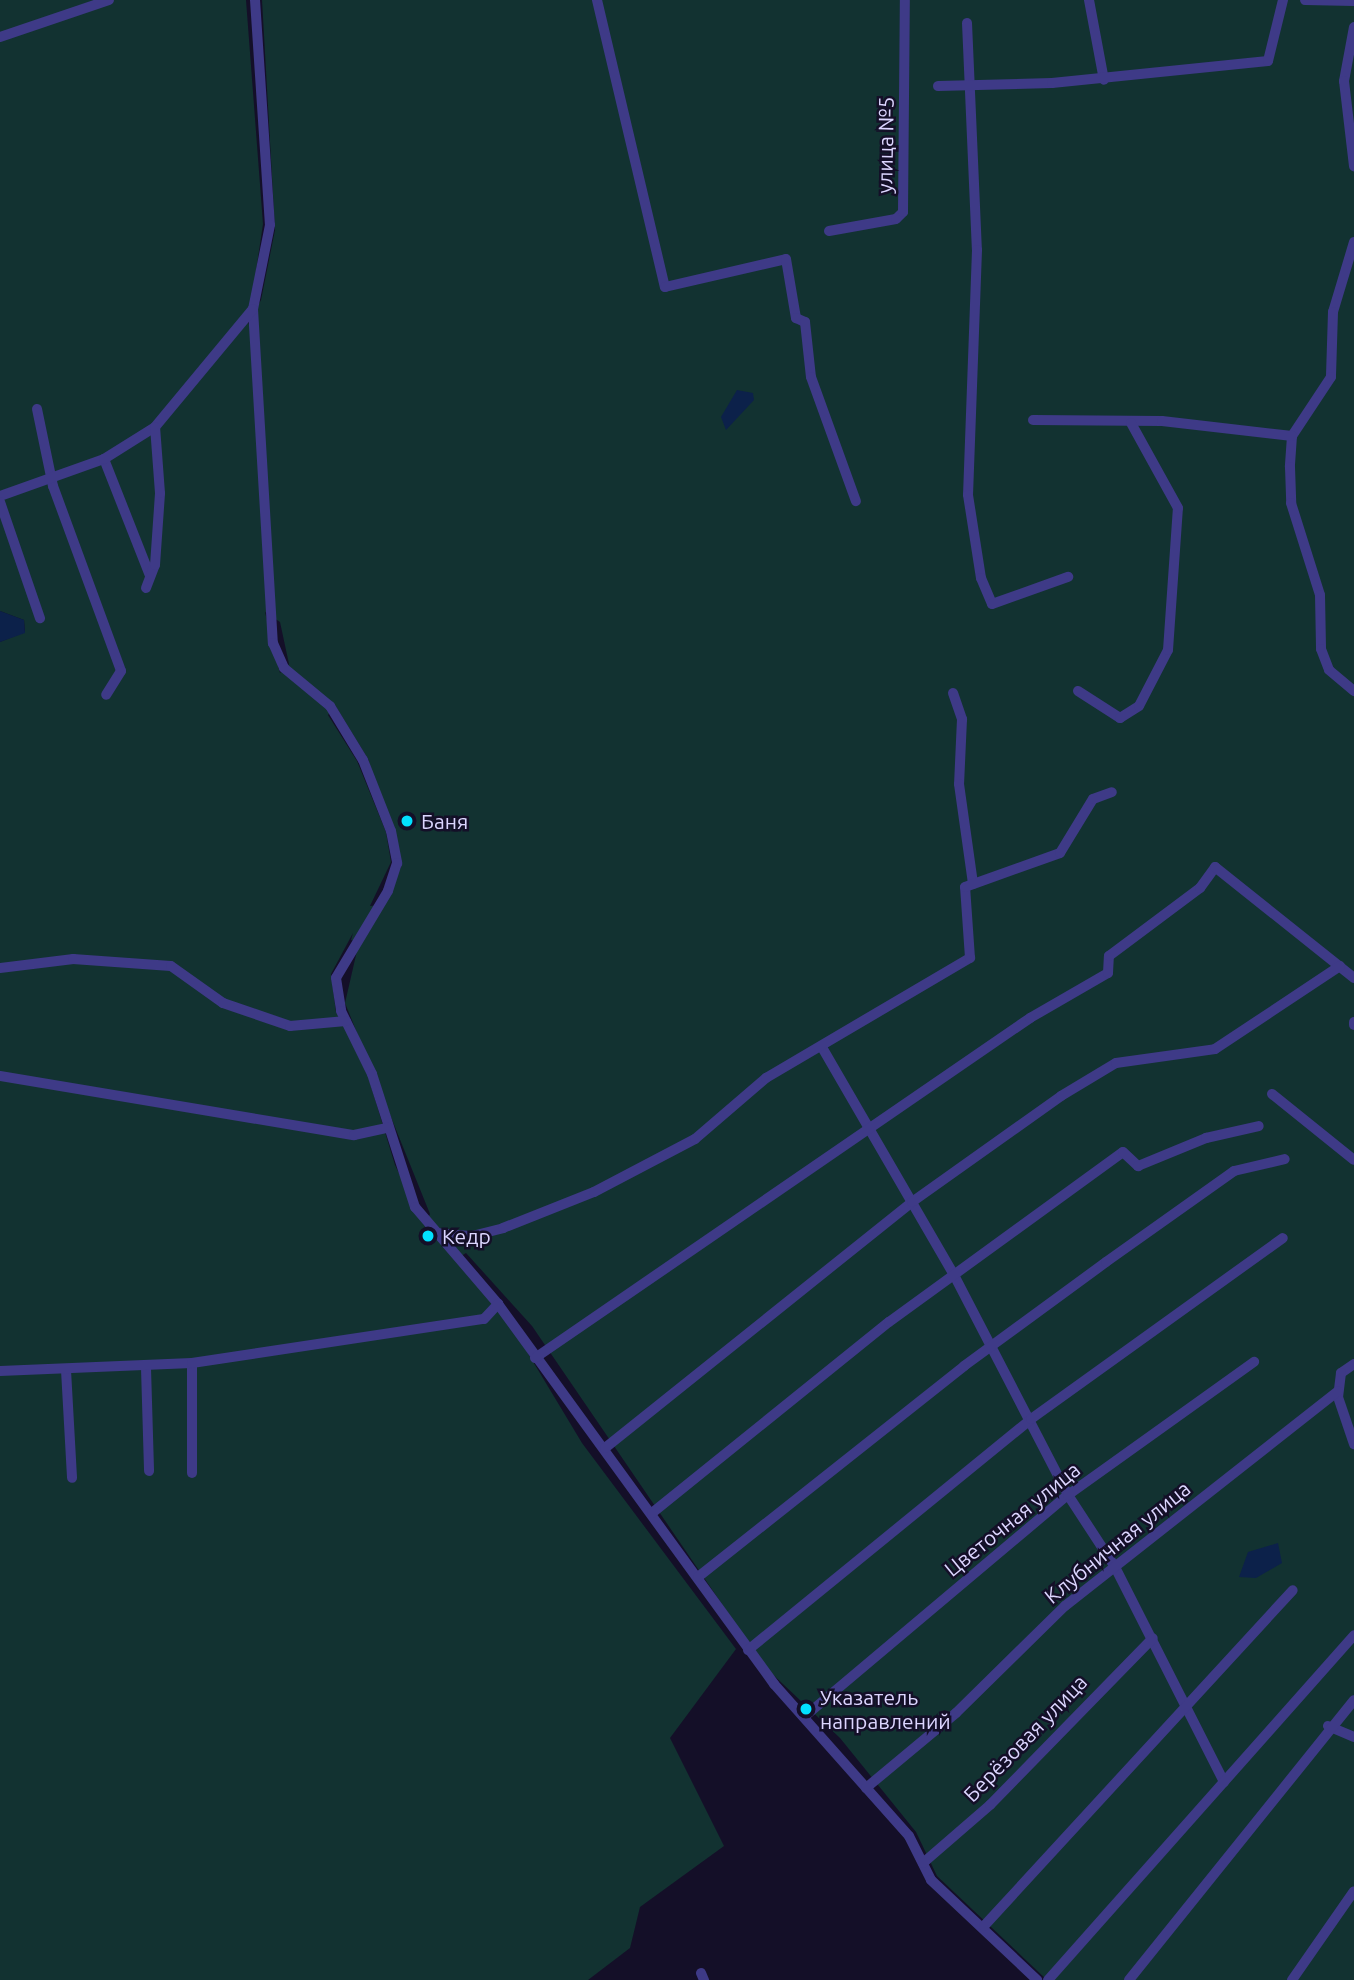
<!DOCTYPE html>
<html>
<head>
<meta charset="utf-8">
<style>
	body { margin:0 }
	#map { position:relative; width:1354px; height:1980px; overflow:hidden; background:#140f28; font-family:Ubuntu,sans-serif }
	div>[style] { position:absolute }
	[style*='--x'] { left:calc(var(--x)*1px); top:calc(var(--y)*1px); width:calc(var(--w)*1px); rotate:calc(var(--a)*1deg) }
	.green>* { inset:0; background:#123231 }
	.water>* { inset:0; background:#0c214a }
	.minor>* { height:10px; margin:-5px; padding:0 5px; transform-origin:5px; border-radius:5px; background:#3e3a87 }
	.dots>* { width:19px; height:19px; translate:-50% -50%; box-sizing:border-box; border:4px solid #140f28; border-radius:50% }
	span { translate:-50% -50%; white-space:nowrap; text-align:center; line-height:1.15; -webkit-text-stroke:5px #140f28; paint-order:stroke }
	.street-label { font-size:21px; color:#dcd6ff }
	.poi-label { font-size:21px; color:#dcd6ff }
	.left { translate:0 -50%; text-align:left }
</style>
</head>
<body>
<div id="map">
	<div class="green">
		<div style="clip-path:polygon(evenodd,0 0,246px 0,263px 224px,248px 325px,261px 300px,275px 230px,262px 0,1354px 0,1354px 1980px,1047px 1980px,937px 1876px,916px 1832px,840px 1738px,765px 1667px,532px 1326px,466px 1253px,458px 1258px,517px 1335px,582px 1443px,736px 1649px,670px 1738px,724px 1846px,640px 1907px,630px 1948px,588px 1980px,0 1980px,0 642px,25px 632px,24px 620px,0 611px,0 0,265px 612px,280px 622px,289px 664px,280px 673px,265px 612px,0 0,335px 705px,368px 759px,401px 867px,382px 905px,370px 906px,391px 862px,386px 832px,357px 761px,328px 715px,335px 705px,0 0,353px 933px,351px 940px,359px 942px,345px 1003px,430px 1214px,424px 1225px,395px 1165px,361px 1053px,336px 1012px,331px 974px,353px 933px)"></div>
	</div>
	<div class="water">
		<div style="clip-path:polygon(737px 390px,753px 393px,754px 400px,726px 430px,721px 417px)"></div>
		<div style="clip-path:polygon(0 611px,24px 620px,25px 633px,0 642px)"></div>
		<div style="clip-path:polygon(1278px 1543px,1282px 1563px,1256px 1578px,1239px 1577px,1248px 1552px)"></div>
	</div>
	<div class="minor">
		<div style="--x:255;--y:0;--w:225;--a:86.2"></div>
		<div style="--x:270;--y:225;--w:86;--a:101.4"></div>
		<div style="--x:253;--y:309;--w:335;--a:86.6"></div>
		<div style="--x:273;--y:643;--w:27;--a:66"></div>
		<div style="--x:284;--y:668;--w:60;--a:39.6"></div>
		<div style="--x:330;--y:706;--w:63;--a:58.6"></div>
		<div style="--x:363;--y:760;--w:76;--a:68.5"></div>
		<div style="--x:391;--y:831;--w:33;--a:79"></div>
		<div style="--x:397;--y:863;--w:29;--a:108"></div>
		<div style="--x:388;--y:891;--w:101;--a:120.9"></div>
		<div style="--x:336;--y:978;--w:33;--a:81"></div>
		<div style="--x:341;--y:1011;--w:70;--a:63.8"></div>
		<div style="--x:372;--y:1074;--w:140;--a:72.1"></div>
		<div style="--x:415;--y:1207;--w:128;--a:49.4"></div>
		<div style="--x:498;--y:1304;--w:470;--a:54"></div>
		<div style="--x:774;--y:1684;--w:203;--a:48.4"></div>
		<div style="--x:909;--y:1836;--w:49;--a:63.4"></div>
		<div style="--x:931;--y:1880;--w:146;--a:43.3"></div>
		<div style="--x:597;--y:0;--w:295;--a:76.7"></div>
		<div style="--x:665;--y:287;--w:124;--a:-13"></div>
		<div style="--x:786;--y:259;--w:60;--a:80.4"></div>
		<div style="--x:796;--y:318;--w:10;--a:24"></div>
		<div style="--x:805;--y:322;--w:55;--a:83.8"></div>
		<div style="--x:811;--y:377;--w:132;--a:70.1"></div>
		<div style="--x:1089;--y:0;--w:81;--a:79.4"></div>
		<div style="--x:1305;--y:0;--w:49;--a:1.2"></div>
		<div style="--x:967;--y:23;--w:227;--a:87.5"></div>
		<div style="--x:977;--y:250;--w:245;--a:92.1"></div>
		<div style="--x:968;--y:495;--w:84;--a:81.1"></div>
		<div style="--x:981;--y:578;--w:28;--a:67"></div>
		<div style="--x:992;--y:604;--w:81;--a:-19.6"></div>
		<div style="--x:1354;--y:27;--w:55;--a:100.5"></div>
		<div style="--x:1344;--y:81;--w:86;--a:83.3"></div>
		<div style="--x:0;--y:37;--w:115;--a:-18.7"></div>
		<div style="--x:938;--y:86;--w:114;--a:-1.5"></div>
		<div style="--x:1052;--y:83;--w:217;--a:-5.8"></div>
		<div style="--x:1268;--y:61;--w:63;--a:-76.2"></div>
		<div style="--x:829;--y:231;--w:68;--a:-10.2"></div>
		<div style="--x:896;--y:219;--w:10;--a:-45"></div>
		<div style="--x:903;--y:212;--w:212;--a:-89.5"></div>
		<div style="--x:1354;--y:242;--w:73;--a:106.7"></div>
		<div style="--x:1333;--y:312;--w:65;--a:91.8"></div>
		<div style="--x:1331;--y:377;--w:71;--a:123.5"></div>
		<div style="--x:1292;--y:436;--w:31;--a:94"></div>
		<div style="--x:1290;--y:467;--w:36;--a:88"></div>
		<div style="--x:1291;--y:503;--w:96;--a:72.5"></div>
		<div style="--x:1320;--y:595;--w:54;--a:88.9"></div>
		<div style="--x:1321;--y:649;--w:22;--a:69"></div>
		<div style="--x:1329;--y:670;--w:33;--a:40"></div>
		<div style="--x:37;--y:409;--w:79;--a:78.3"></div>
		<div style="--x:53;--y:486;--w:197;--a:69.8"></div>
		<div style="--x:121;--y:671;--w:28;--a:122"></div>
		<div style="--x:1033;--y:420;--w:129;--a:0.4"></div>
		<div style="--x:1162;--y:421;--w:131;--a:6.6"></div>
		<div style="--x:104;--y:459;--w:126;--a:68.5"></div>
		<div style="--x:0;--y:496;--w:110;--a:-19.6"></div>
		<div style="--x:104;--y:459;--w:60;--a:-32.1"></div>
		<div style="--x:155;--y:427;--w:153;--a:-50.3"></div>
		<div style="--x:0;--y:502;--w:123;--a:71"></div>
		<div style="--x:146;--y:588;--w:25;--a:-69"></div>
		<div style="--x:155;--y:565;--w:72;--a:-86"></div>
		<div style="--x:160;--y:493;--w:66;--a:-94.3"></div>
		<div style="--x:1078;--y:691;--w:50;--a:32.7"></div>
		<div style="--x:1120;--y:718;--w:22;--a:-32"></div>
		<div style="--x:1139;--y:706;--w:63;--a:-62.6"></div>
		<div style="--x:1168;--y:650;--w:142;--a:-86"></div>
		<div style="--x:1178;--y:508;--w:97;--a:-118.9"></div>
		<div style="--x:953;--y:693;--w:28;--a:71"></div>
		<div style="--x:962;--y:719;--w:65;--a:92.6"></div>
		<div style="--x:959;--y:784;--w:101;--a:82"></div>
		<div style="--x:0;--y:968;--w:74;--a:-7"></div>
		<div style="--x:73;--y:959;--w:98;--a:4.1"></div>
		<div style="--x:171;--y:966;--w:64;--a:35.4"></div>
		<div style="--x:223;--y:1003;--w:71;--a:18.9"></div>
		<div style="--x:290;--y:1026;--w:56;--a:-5.1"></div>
		<div style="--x:1354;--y:1022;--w:3;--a:90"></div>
		<div style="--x:823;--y:1049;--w:261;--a:59.9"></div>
		<div style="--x:954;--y:1275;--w:248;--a:62.6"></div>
		<div style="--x:1068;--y:1495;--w:86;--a:56.9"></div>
		<div style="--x:1115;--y:1567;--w:241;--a:63.1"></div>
		<div style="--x:0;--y:1076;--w:359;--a:9.5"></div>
		<div style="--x:354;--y:1135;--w:35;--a:-12"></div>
		<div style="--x:1272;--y:1094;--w:105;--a:38.8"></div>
		<div style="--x:436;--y:1233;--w:36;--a:5"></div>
		<div style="--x:472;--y:1236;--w:32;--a:-14"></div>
		<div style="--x:503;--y:1228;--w:98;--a:-21.6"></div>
		<div style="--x:594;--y:1192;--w:114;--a:-27.7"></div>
		<div style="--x:695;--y:1139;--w:94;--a:-40.7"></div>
		<div style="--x:766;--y:1078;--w:237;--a:-30.5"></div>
		<div style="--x:970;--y:958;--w:71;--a:-94"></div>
		<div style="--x:965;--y:887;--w:101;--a:-19.7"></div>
		<div style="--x:1060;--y:853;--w:63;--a:-58.6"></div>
		<div style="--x:1093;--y:799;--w:20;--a:-20"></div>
		<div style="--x:535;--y:1358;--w:601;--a:-34.48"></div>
		<div style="--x:1030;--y:1018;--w:90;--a:-30"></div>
		<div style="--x:1108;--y:973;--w:17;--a:-87"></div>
		<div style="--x:1109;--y:956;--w:114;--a:-36.8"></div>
		<div style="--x:1200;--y:888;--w:26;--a:-54"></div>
		<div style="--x:1215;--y:867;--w:178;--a:38.6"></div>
		<div style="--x:192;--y:1363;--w:110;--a:90"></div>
		<div style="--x:1354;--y:1364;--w:16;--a:145"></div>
		<div style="--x:1341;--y:1373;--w:24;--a:97"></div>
		<div style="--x:1338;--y:1397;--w:50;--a:71.2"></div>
		<div style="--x:146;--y:1368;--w:103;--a:88.3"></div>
		<div style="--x:66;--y:1370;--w:108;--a:86.8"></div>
		<div style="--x:0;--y:1371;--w:192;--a:-2.4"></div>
		<div style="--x:192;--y:1363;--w:295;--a:-8.6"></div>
		<div style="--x:484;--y:1319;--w:21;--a:-47"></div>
		<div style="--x:605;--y:1448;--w:393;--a:-38.7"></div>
		<div style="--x:912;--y:1202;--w:183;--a:-35.4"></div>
		<div style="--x:1061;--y:1096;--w:64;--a:-31"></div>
		<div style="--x:1116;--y:1063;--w:100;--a:-8"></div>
		<div style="--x:1215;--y:1049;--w:150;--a:-33.6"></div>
		<div style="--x:652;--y:1513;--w:304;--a:-38.9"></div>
		<div style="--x:889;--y:1322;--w:289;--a:-36"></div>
		<div style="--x:1123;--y:1152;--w:21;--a:43"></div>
		<div style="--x:1138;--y:1166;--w:74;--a:-22.4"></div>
		<div style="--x:1206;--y:1138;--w:54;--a:-12.8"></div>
		<div style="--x:698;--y:1577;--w:340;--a:-38.4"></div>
		<div style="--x:964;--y:1366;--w:176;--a:-36.2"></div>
		<div style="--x:1106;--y:1262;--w:157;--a:-35.4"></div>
		<div style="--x:1234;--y:1171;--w:52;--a:-13.2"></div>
		<div style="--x:748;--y:1650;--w:365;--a:-39.2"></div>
		<div style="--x:1031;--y:1419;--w:310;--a:-35.7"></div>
		<div style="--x:804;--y:1717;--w:345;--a:-40.1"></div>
		<div style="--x:1068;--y:1495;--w:229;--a:-35.6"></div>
		<div style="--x:1328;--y:1726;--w:28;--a:23"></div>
		<div style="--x:866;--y:1788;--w:117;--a:-39.8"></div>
		<div style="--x:956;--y:1713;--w:153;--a:-44.5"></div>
		<div style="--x:1065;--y:1606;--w:347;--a:-38.2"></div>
		<div style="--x:923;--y:1863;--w:89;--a:-40.9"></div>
		<div style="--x:990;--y:1805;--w:233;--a:-45.7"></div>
		<div style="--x:984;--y:1926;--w:456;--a:-47.4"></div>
		<div style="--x:701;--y:1973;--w:8;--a:67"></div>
		<div style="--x:1048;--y:1980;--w:461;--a:-48.4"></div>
		<div style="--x:1129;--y:1980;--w:359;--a:-51.2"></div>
		<div style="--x:1292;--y:1980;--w:108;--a:-55.1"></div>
	</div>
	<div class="dots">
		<div style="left:407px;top:821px;background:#02e0ff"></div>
		<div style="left:428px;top:1236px;background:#02e0ff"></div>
		<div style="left:806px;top:1709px;background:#02e0ff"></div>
	</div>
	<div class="street-label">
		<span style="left:885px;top:145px;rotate:-89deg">улица №5</span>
		<span style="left:1012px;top:1519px;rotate:-39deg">Цветочная улица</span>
		<span style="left:1117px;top:1542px;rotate:-39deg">Клубничная улица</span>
		<span style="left:1025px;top:1738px;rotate:-46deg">Берёзовая улица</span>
	</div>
	<div class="poi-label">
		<span class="left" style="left:421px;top:821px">Баня</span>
		<span class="left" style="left:442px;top:1236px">Кедр</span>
		<span class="left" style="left:820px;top:1709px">Указатель<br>направлений</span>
	</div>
</div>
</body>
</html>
